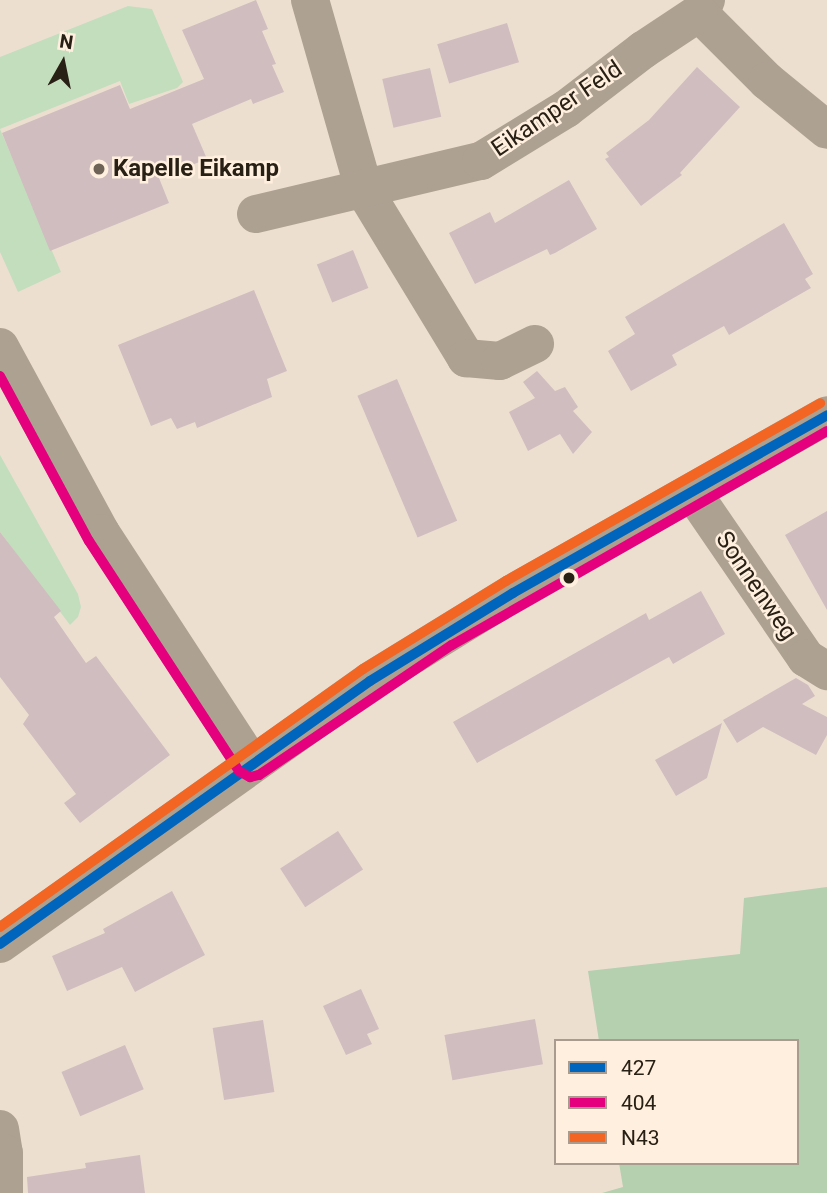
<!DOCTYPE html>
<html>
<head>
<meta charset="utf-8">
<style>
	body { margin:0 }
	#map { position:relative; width:827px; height:1193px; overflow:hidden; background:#eddfd0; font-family:Roboto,sans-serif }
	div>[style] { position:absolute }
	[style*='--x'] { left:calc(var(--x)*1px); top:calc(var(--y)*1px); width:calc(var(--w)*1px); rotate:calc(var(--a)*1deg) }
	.green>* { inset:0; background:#c3debd }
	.forest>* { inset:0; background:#b4d0af }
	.building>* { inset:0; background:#d0bdbf; transform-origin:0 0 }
	.minor>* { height:38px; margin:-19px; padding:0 19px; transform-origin:19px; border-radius:19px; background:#ada192 }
	.major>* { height:38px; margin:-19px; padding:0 19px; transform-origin:19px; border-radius:19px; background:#aea08f }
	.bus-1>* { height:10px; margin:-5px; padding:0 5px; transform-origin:5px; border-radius:5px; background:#0065bd }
	.bus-2>* { height:10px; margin:-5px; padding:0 5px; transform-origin:5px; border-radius:5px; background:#e5007d }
	.bus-3>* { height:10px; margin:-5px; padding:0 5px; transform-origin:5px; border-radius:5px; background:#f26522 }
	.dots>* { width:19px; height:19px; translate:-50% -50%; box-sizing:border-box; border:4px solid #ffefde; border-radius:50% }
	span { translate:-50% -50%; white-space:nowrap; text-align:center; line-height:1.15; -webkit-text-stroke:5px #ffefde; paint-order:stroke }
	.street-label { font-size:24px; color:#292015 }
	.poi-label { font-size:24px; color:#292015; font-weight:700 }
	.left { translate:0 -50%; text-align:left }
	.legend { position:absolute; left:554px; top:1039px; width:245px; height:126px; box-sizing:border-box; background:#ffefde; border:2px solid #a99c8e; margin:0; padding:9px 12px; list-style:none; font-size:21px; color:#292015 }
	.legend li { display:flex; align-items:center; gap:14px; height:35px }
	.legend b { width:35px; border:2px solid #a99c8e }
	.north { position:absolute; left:28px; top:28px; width:70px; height:70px; -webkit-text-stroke:5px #ffefde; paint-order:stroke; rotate:9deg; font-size:19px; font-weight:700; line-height:28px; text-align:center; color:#292015 }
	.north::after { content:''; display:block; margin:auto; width:24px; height:32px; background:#292015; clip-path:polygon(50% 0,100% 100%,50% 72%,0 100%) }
</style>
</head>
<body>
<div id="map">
	<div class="green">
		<div style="clip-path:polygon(128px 6px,152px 9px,183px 82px,177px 88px,129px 104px,120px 81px,0 129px,61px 272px,18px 292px,0 252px,0 57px)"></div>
		<div style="clip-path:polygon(0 455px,78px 594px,81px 607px,78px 617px,70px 625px,0 532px)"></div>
	</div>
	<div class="forest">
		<div style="clip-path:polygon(827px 887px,827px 1193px,602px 1193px,623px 1187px,619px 1163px,797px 1163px,797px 1041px,599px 1041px,588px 971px,740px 954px,744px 898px)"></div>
	</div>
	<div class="building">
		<div style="clip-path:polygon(256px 0,268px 29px,262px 31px,276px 64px,272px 65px,284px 92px,253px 104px,251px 99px,192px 124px,207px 159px,159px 178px,169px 203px,50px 251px,2px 133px,120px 85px,130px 109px,204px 79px,182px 30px)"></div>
		<div style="left:507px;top:23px;width:41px;height:73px;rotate:73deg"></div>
		<div style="clip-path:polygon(697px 67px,740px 107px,680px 173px,682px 175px,641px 206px,605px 159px,609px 157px,606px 153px,649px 120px)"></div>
		<div style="left:430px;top:68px;width:50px;height:49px;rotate:77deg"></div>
		<div style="clip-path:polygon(569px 180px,597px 229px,555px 253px,550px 255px,547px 249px,475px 284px,449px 233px,490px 212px,495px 223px)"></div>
		<div style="clip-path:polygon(784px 223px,813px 274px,805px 279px,811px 288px,729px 335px,724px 326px,672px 355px,677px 365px,631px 391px,608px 351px,635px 334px,625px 317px)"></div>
		<div style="left:353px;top:250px;width:41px;height:39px;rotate:68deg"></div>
		<div style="clip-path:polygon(254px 290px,287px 371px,267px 379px,272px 397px,197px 428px,195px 422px,177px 429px,171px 418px,151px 426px,118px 345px)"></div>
		<div style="clip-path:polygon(537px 371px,555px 391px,565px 387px,578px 407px,573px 411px,592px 432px,573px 454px,560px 434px,528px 451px,509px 412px,535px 398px,523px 382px)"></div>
		<div style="left:397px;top:379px;width:154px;height:43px;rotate:67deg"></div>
		<div style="clip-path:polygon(827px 511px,827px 610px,785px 535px)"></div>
		<div style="clip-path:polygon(0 532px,61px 611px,54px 617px,86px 663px,96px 656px,170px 755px,80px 823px,64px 803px,76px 794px,23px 724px,29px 715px,0 677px)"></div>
		<div style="clip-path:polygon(701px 591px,725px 634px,673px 664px,669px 657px,477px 763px,453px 722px,646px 613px,649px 620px)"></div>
		<div style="clip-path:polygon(796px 678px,808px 685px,815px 696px,802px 704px,827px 717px,827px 735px,816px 755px,763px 727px,737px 743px,723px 720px)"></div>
		<div style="clip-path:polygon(722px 723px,707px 778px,676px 796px,655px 760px)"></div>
		<div style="left:338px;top:831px;width:46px;height:69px;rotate:57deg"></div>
		<div style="clip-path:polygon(172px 891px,205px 955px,135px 992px,122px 967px,67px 991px,52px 956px,105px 933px,103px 929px)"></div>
		<div style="clip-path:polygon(361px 989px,379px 1029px,367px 1034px,372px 1044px,346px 1055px,323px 1006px)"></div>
		<div style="left:535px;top:1019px;width:46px;height:92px;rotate:80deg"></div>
		<div style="left:263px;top:1020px;width:73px;height:51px;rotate:81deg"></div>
		<div style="left:125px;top:1045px;width:48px;height:69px;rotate:67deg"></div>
		<div style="clip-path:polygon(140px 1155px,145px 1193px,28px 1193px,27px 1177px,86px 1168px,85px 1163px)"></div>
	</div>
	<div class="minor">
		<div style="--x:310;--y:0;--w:198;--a:74.1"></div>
		<div style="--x:364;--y:190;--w:197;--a:58.7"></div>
		<div style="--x:466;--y:358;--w:34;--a:5"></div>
		<div style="--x:500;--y:361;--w:39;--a:-26"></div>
		<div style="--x:706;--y:0;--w:15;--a:118"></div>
		<div style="--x:699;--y:13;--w:96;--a:45"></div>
		<div style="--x:767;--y:81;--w:77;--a:39.2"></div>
		<div style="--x:256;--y:214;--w:231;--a:-13.3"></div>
		<div style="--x:481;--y:161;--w:100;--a:-31.5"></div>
		<div style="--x:566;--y:109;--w:97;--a:-37.5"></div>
		<div style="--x:643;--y:50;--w:67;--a:-33.5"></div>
		<div style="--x:0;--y:347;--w:212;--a:61.5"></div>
		<div style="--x:101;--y:533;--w:275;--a:56.9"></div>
		<div style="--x:693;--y:493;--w:200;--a:55.6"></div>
		<div style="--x:806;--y:658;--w:25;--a:32"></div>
		<div style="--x:0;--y:1129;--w:24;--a:81"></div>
		<div style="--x:4;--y:1153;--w:40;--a:90"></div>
	</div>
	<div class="major">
		<div style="--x:0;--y:944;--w:454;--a:-35.4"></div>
		<div style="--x:370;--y:681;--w:168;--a:-31.6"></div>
		<div style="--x:513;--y:593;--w:361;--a:-29.5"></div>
	</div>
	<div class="bus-1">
		<div style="--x:0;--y:944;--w:454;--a:-35.4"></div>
		<div style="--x:370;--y:681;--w:168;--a:-31.6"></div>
		<div style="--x:513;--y:593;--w:361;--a:-29.5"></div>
	</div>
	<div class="bus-2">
		<div style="--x:0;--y:376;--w:187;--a:61.7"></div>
		<div style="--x:89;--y:541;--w:275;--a:56.9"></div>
		<div style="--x:239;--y:771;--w:13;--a:29"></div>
		<div style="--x:250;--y:777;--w:9;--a:-13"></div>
		<div style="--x:259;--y:775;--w:233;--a:-34"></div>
		<div style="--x:452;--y:645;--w:432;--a:-29.7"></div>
	</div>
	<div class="bus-3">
		<div style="--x:0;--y:927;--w:445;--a:-35.4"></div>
		<div style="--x:363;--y:669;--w:168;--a:-31.6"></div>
		<div style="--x:506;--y:581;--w:361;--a:-29.5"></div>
	</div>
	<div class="dots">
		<div style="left:99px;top:169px;background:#6e6356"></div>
		<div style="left:569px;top:578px;background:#292015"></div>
	</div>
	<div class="street-label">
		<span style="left:557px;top:109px;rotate:-34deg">Eikamper Feld</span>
		<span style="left:756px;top:586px;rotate:56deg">Sonnenweg</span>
	</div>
	<div class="poi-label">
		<span class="left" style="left:113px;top:169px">Kapelle Eikamp</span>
	</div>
	<ul class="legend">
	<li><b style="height:9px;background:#0065bd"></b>427</li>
	<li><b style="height:9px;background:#e5007d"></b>404</li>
	<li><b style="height:9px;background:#f26522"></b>N43</li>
	</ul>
	<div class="north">N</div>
</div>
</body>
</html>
